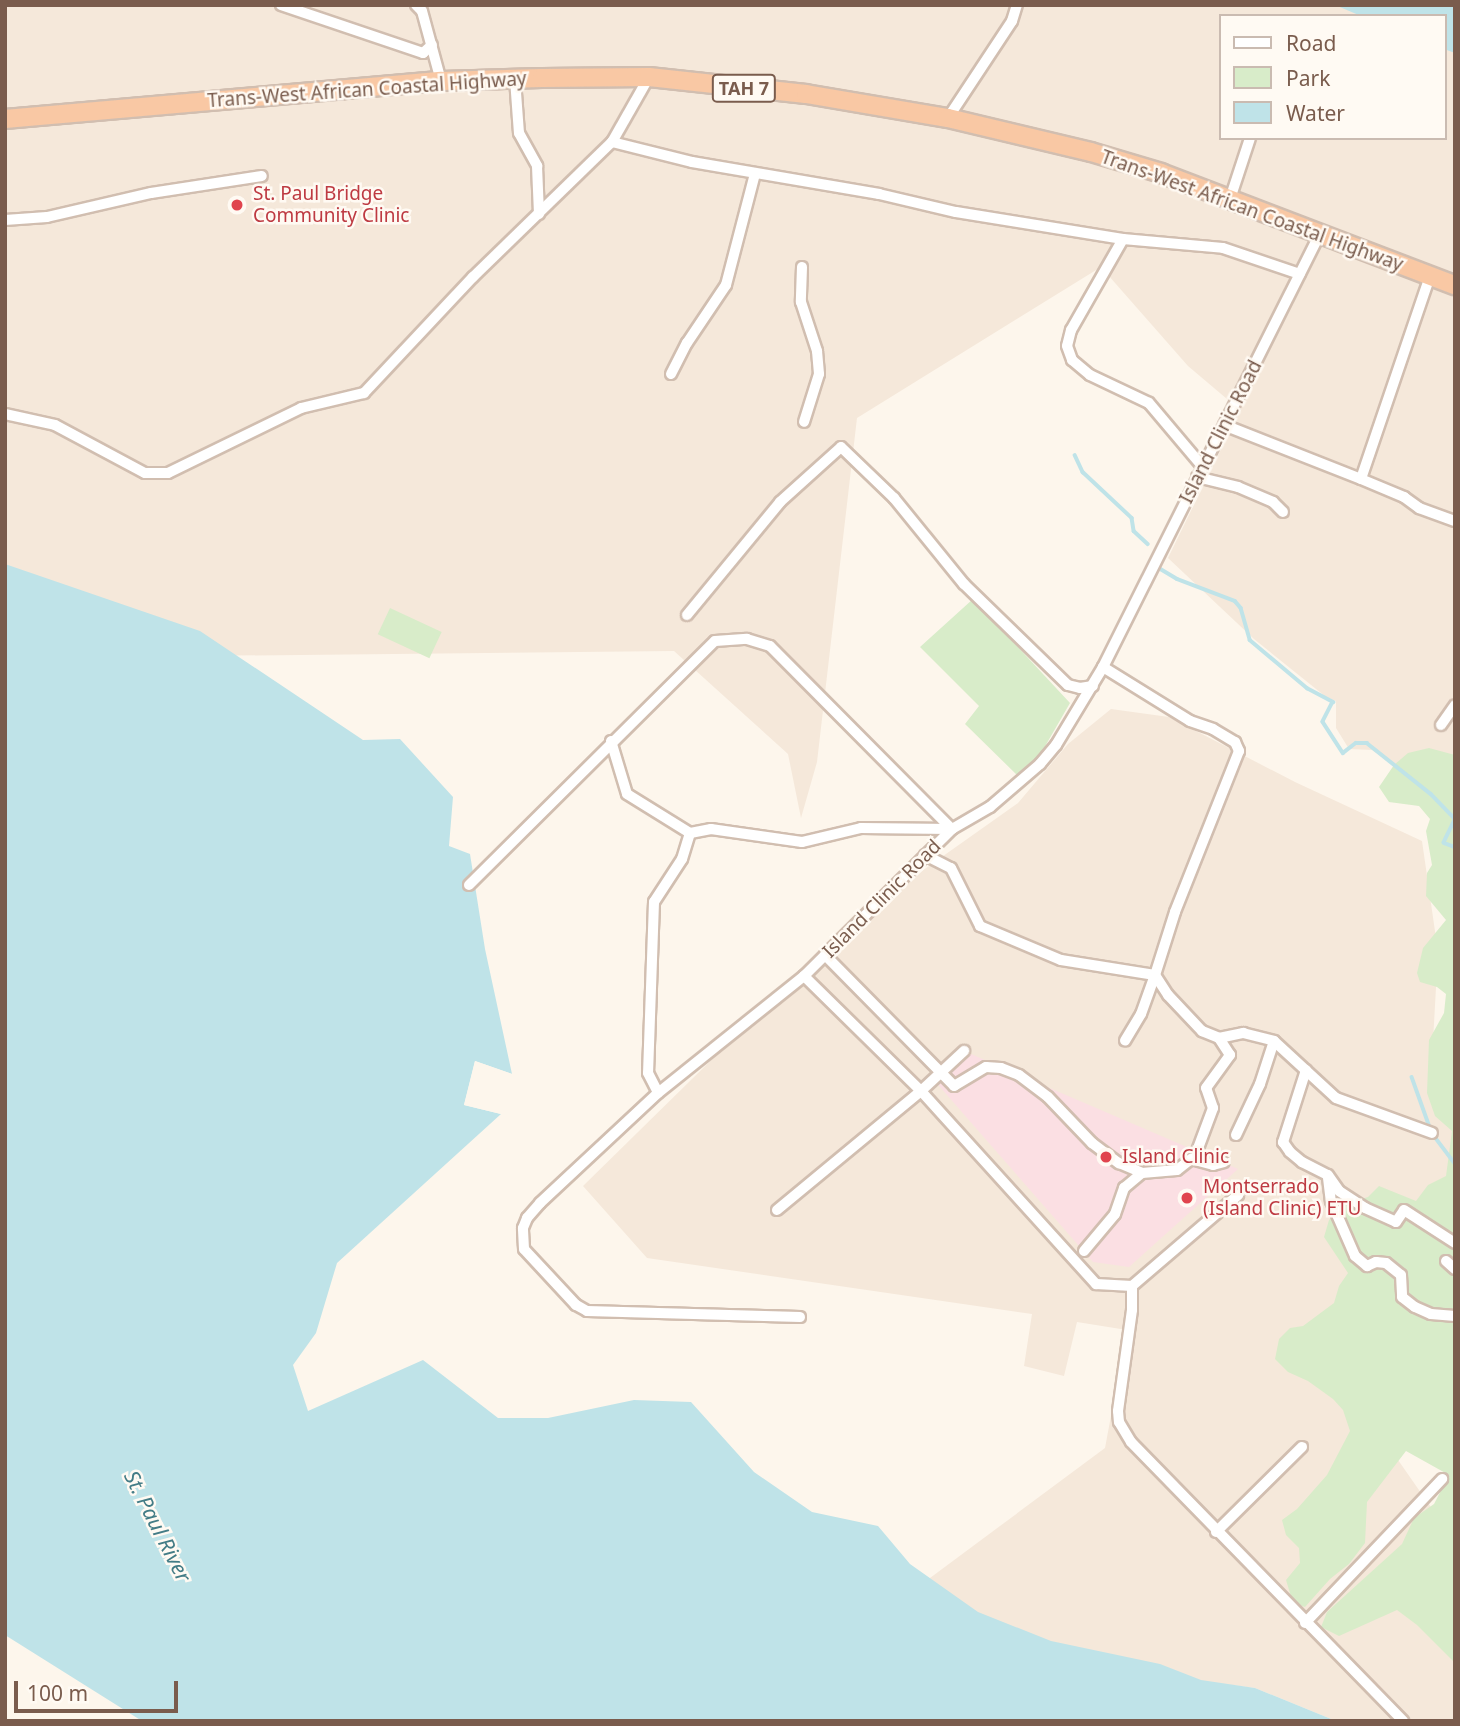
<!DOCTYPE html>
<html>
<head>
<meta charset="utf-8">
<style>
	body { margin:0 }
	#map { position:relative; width:1460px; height:1726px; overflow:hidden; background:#fdf6ec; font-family:"Noto Sans",sans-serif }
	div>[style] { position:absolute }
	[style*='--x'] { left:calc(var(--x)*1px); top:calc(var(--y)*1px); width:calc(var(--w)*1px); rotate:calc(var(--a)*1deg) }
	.residential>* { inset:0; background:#f5e8da }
	.medical>* { inset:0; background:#fbdfe3 }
	.green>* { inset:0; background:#d8ecc9; transform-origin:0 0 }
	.water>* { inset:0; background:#bfe3e8 }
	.pier>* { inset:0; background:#fdf6ec }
	.stream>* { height:3.5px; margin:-1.75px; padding:0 1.75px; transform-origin:1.75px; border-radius:1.75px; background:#bfe3e8 }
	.roads { filter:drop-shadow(2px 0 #d1beb0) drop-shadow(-2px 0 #d1beb0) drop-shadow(0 2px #d1beb0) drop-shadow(0 -2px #d1beb0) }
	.minor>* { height:10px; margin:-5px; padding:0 5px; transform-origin:5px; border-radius:5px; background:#fff }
	.trunk>* { height:18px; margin:-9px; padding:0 9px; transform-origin:9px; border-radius:9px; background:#f9c8a4 }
	.dots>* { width:19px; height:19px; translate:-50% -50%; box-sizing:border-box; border:4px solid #fffaf3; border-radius:50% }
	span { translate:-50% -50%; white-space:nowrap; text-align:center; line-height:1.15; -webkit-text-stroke:5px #fffaf3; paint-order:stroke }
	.shield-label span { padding:2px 5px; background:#fffaf3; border:2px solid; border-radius:5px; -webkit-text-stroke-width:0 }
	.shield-label { font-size:18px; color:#7a5c4d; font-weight:700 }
	.street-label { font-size:19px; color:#7a5c4d }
	.health-label { font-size:19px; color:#be3a42 }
	.left { translate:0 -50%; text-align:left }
	.water-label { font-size:21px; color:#437c86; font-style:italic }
	.frame { position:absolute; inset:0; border:7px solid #7a5c4d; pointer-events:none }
	.legend { position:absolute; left:1219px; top:14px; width:228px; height:126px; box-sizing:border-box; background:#fffaf3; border:2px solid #cabbb1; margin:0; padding:9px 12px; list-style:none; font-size:21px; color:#7a5c4d }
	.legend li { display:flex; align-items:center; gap:14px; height:35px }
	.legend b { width:35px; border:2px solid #cabbb1 }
	.scale { position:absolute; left:14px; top:1681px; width:164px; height:32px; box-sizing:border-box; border:4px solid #7a5c4d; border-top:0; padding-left:9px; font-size:21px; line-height:24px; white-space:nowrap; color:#7a5c4d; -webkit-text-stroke:5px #fffaf3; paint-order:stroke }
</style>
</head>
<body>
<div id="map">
	<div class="residential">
		<div style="clip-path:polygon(evenodd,5px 5px,1455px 5px,1455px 809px,1448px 801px,1372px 750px,1349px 749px,1336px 728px,1336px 701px,1326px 697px,1254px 639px,1168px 558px,1240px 410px,1188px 366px,1101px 267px,857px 418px,817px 762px,801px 818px,788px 754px,674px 651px,5px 658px,5px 5px,1220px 16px,1444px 16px,1444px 138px,1220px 138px,1220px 16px)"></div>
		<div style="clip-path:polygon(1111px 709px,1169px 717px,1295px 782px,1422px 841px,1438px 952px,1432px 1059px,1455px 1071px,1455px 1292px,1357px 1401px,1444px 1526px,1455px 1528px,1455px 1721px,1336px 1721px,1255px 1688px,1067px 1664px,915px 1597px,930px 1578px,1105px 1448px,1127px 1330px,1077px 1322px,1064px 1376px,1024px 1366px,1032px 1314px,647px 1258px,583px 1186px,857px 917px,1018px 803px,1068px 744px)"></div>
	</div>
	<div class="medical">
		<div style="clip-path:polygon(964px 1051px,1238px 1169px,1129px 1267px,1093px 1262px,933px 1079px)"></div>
	</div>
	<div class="green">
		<div style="clip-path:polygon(973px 599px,1070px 703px,1036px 762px,1019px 777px,965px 724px,979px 706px,920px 647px)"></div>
		<div style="left:390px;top:608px;width:57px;height:29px;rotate:25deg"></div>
		<div style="clip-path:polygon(1429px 748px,1455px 755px,1455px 1663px,1417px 1625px,1397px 1610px,1339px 1636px,1321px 1627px,1327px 1612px,1402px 1544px,1414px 1518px,1434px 1504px,1449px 1475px,1406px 1451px,1367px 1502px,1365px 1543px,1349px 1564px,1330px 1579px,1305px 1607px,1293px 1603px,1286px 1580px,1300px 1563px,1299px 1548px,1286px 1535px,1282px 1520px,1297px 1509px,1327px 1475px,1350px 1431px,1343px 1410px,1333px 1399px,1308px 1381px,1288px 1372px,1275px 1359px,1279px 1339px,1290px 1328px,1303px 1326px,1334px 1303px,1339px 1286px,1348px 1273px,1324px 1237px,1329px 1220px,1344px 1205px,1368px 1197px,1379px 1186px,1416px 1201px,1428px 1185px,1446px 1176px,1452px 1131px,1435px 1116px,1427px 1093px,1429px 1040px,1444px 1013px,1446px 994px,1437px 987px,1420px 982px,1417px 973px,1423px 948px,1446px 920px,1426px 896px,1427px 873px,1432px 865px,1426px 831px,1430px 819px,1419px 806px,1389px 802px,1379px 787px,1394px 765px,1408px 753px)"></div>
	</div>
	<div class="water">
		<div style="clip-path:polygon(1335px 5px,1455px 5px,1455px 53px,1444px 49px,1444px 16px,1361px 16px)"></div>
		<div style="clip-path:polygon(5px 564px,200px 631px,363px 740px,400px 739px,453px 797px,449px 846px,470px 854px,485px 949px,512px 1074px,475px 1061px,464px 1105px,501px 1114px,337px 1263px,316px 1333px,293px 1365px,308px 1411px,423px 1360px,498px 1418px,548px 1418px,634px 1400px,691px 1402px,754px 1472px,812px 1512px,878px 1526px,910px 1564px,978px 1612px,1051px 1641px,1160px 1664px,1201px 1680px,1255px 1688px,1336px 1721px,142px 1721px,5px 1635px)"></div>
	</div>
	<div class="pier">
		<div style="clip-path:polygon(475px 1061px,512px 1074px,511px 1077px,477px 1066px,468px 1103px,502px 1111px,501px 1114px,464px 1105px)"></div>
	</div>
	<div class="stream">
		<div style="--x:1075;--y:455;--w:19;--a:65"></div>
		<div style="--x:1083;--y:472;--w:67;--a:43.2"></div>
		<div style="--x:1132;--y:518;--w:13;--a:81"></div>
		<div style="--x:1134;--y:531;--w:19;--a:43"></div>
		<div style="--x:1159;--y:568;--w:21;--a:31"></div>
		<div style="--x:1177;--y:579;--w:62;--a:20.8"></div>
		<div style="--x:1235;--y:601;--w:9;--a:49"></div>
		<div style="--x:1241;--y:608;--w:33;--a:74"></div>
		<div style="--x:1250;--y:640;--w:75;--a:40.1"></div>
		<div style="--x:1307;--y:688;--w:30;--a:28"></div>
		<div style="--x:1333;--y:702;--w:22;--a:117"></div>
		<div style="--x:1323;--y:722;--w:37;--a:57"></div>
		<div style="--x:1343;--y:753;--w:16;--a:-38"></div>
		<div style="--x:1356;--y:743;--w:11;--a:0"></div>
		<div style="--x:1367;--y:743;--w:82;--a:38.6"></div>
		<div style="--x:1431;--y:794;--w:35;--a:46"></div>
		<div style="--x:1455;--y:820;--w:25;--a:116"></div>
		<div style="--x:1444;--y:843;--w:12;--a:20"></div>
		<div style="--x:1412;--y:1077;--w:59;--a:70.3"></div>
		<div style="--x:1432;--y:1133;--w:38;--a:53"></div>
	</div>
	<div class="roads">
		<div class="minor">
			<div style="--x:281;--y:5;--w:150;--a:18.7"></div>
			<div style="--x:423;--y:53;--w:12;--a:-42"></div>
			<div style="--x:416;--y:5;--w:8;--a:45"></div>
			<div style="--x:422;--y:11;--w:73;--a:74.8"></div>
			<div style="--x:515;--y:79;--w:54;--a:85.8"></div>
			<div style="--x:519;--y:133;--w:38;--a:61"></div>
			<div style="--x:537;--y:166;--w:48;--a:87.6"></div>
			<div style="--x:948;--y:118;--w:116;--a:-56.6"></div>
			<div style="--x:1012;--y:21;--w:17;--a:-73"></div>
			<div style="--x:612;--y:142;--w:82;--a:14"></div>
			<div style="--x:692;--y:162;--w:190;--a:9.7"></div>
			<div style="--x:879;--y:194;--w:79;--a:13.2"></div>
			<div style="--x:956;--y:212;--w:169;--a:9.2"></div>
			<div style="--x:1123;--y:239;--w:100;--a:5.1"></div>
			<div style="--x:1223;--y:248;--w:81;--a:18.7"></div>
			<div style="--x:1230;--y:199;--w:64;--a:-71.8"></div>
			<div style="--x:5;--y:220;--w:42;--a:-4.1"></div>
			<div style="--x:47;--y:217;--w:107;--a:-13"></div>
			<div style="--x:151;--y:193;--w:112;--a:-8.7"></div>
			<div style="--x:1123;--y:239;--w:105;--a:119.7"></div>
			<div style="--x:1071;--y:330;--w:16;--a:104"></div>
			<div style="--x:1067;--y:346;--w:15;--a:70"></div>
			<div style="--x:1072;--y:360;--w:23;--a:40"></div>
			<div style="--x:1090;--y:375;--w:65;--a:25.4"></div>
			<div style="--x:1149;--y:403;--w:82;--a:49.9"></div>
			<div style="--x:802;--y:267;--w:35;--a:92"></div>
			<div style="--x:801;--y:302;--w:52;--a:71.9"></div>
			<div style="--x:817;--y:351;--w:23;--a:85"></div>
			<div style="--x:819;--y:374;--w:50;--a:107.4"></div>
			<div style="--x:1430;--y:276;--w:214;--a:108.8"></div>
			<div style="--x:1361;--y:479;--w:47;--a:22.7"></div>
			<div style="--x:1404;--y:497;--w:19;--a:36"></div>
			<div style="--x:1419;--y:508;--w:38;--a:20"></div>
			<div style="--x:671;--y:374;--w:35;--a:-63"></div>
			<div style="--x:687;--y:343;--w:70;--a:-56.1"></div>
			<div style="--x:726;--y:285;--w:115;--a:-75.4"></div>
			<div style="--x:5;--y:414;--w:51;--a:12.4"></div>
			<div style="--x:55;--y:425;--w:102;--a:28.1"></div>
			<div style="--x:145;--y:473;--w:23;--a:0"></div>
			<div style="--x:168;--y:473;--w:148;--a:-26"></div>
			<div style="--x:301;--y:408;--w:65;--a:-13.4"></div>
			<div style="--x:364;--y:393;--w:159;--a:-46.8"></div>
			<div style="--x:473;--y:277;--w:194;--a:-44.2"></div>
			<div style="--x:612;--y:142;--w:75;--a:-60.4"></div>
			<div style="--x:1224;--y:425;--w:147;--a:21.5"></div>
			<div style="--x:1197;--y:477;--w:42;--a:13.7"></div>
			<div style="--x:1238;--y:487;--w:38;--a:23"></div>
			<div style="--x:1273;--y:502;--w:14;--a:45"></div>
			<div style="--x:687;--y:615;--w:146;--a:-50.5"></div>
			<div style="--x:780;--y:502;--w:82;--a:-42"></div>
			<div style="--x:841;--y:447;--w:74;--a:43.9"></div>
			<div style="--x:894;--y:498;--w:111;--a:50.9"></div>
			<div style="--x:964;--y:584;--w:145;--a:44.2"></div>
			<div style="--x:1068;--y:685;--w:12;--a:14"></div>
			<div style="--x:1080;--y:688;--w:13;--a:-9"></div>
			<div style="--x:1103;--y:667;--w:102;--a:31.8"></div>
			<div style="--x:1190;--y:721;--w:24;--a:19"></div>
			<div style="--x:1213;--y:729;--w:26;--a:31"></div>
			<div style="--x:1235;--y:742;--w:10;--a:66"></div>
			<div style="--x:1239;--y:751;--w:173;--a:111.7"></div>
			<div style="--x:1175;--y:912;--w:66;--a:107.6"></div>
			<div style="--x:1155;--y:975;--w:24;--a:57"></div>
			<div style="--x:1168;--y:995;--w:50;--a:46.6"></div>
			<div style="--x:1202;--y:1031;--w:18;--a:22"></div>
			<div style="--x:1219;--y:1038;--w:25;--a:-12"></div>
			<div style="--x:1243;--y:1033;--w:32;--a:14"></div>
			<div style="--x:1274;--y:1041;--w:84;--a:42.6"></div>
			<div style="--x:1336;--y:1098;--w:102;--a:20"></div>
			<div style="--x:1441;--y:725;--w:24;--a:-55"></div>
			<div style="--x:611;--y:741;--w:55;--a:73.2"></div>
			<div style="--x:627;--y:794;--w:74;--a:31.8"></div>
			<div style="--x:690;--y:833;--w:27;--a:107"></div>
			<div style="--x:682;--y:859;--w:51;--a:123.1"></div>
			<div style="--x:654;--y:902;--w:171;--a:92"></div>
			<div style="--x:648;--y:1073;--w:22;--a:63"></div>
			<div style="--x:925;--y:855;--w:29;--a:27"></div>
			<div style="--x:951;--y:868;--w:65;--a:63.4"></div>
			<div style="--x:980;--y:926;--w:88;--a:22.8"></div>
			<div style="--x:1061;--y:960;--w:95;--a:9.1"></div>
			<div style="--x:1155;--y:975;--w:41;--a:109.7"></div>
			<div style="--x:1141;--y:1014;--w:31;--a:121"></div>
			<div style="--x:469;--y:885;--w:346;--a:-44.8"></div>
			<div style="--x:715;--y:641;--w:32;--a:-4"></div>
			<div style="--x:747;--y:639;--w:24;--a:17"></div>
			<div style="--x:770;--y:646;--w:258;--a:45.2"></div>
			<div style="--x:952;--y:829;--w:91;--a:-179.4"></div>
			<div style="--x:861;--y:828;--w:61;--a:166.7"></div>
			<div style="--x:802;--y:842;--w:92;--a:-171.9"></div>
			<div style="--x:711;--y:829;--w:21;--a:169"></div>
			<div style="--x:825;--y:955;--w:184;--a:45.4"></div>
			<div style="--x:954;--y:1086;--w:37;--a:-31"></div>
			<div style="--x:986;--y:1067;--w:15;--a:4"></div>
			<div style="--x:1001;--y:1068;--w:19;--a:21"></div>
			<div style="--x:1019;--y:1075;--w:36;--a:37"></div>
			<div style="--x:1048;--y:1097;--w:64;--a:46.3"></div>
			<div style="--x:1092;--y:1143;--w:34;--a:37"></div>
			<div style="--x:1119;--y:1163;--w:25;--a:23"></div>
			<div style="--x:1142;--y:1173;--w:35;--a:-5"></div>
			<div style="--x:1177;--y:1170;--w:18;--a:-38"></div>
			<div style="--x:1191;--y:1159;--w:23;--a:15"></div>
			<div style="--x:1213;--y:1165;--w:11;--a:-15"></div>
			<div style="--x:804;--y:976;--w:164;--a:44.5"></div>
			<div style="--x:921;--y:1091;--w:261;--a:47.8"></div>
			<div style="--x:1096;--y:1284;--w:36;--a:3"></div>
			<div style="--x:1132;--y:1286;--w:140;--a:-40.6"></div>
			<div style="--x:1306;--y:1070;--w:76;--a:107.7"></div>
			<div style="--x:1283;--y:1142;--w:12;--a:55"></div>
			<div style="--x:1290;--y:1152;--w:16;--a:40"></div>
			<div style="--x:1302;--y:1162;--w:29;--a:27"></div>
			<div style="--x:1328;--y:1175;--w:19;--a:55"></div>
			<div style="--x:1339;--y:1191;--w:31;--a:33"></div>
			<div style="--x:1365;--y:1208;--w:34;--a:24"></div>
			<div style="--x:1396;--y:1222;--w:14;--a:-56"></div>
			<div style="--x:1404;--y:1210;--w:61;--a:32.9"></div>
			<div style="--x:1236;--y:1135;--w:56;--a:-64.8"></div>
			<div style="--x:1260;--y:1084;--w:45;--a:-72"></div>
			<div style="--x:1197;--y:1151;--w:46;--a:-69.6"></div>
			<div style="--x:1213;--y:1108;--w:21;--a:-109"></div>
			<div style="--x:1206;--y:1088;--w:41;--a:-54"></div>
			<div style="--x:1230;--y:1055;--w:20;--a:-123"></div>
			<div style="--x:1328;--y:1178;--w:23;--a:83"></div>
			<div style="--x:1331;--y:1201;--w:60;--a:66.4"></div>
			<div style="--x:1355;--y:1256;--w:16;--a:40"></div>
			<div style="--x:1367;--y:1266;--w:10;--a:-24"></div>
			<div style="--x:1376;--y:1262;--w:10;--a:6"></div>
			<div style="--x:1386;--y:1263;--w:19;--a:39"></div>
			<div style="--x:1401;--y:1275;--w:22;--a:87"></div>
			<div style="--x:1402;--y:1297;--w:16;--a:38"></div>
			<div style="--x:1415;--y:1307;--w:17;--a:24"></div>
			<div style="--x:1431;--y:1314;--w:24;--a:5"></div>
			<div style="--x:777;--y:1210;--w:187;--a:-39.6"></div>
			<div style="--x:921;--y:1091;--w:59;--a:-42.9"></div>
			<div style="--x:1084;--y:1251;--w:48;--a:-50"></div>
			<div style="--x:1115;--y:1214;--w:28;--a:-71"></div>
			<div style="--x:1124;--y:1188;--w:23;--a:-40"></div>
			<div style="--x:1446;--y:1261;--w:12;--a:42"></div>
			<div style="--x:1132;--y:1286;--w:24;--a:90"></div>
			<div style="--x:1132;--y:1310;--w:102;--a:97.9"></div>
			<div style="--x:1118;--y:1411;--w:11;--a:85"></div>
			<div style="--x:1119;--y:1422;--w:23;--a:59"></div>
			<div style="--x:1131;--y:1442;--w:390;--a:45.7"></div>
			<div style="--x:800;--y:1317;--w:213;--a:-178.4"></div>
			<div style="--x:587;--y:1311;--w:13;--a:-151"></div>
			<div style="--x:576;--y:1305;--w:76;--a:-132.9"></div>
			<div style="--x:524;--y:1249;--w:21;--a:-93"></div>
			<div style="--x:523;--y:1228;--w:11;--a:-68"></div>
			<div style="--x:527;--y:1218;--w:20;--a:-49"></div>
			<div style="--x:540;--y:1203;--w:161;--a:-43"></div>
			<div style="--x:658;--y:1093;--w:187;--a:-38.7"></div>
			<div style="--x:804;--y:976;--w:209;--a:-44.8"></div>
			<div style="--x:952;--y:829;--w:44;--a:-30.1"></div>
			<div style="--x:990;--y:807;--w:66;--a:-40.7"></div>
			<div style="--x:1040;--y:764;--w:25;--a:-50"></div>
			<div style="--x:1056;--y:745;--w:91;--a:-58.9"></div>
			<div style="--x:1103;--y:667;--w:487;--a:-63.4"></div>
			<div style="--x:1216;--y:1532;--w:121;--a:-44.7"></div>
			<div style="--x:1305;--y:1623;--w:199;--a:-46.4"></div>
		</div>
		<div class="trunk">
			<div style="--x:5;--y:119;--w:438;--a:-5"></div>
			<div style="--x:441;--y:81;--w:101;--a:-1.7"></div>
			<div style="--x:542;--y:78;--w:107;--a:-0.5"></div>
			<div style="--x:649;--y:77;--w:158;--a:6.2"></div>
			<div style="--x:806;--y:94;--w:144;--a:9.6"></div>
			<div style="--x:948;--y:118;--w:147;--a:13.4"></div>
			<div style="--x:1091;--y:152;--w:73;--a:16.7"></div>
			<div style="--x:1161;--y:173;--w:315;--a:20.9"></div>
		</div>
	</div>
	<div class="dots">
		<div style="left:237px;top:205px;background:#e0444e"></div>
		<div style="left:1106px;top:1157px;background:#e0444e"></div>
		<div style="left:1187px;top:1198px;background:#e0444e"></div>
	</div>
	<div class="shield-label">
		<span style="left:744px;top:88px">TAH 7</span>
	</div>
	<div class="street-label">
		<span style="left:367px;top:90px;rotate:-4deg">Trans-West African Coastal Highway</span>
		<span style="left:1252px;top:211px;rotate:20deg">Trans-West African Coastal Highway</span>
		<span style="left:1221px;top:432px;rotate:-63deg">Island Clinic Road</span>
		<span style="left:882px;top:899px;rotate:-45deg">Island Clinic Road</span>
	</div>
	<div class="health-label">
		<span class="left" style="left:253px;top:205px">St. Paul Bridge<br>Community Clinic</span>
		<span class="left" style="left:1122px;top:1157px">Island Clinic</span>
		<span class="left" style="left:1203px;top:1198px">Montserrado<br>(Island Clinic) ETU</span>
	</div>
	<div class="water-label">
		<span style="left:158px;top:1526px;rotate:63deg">St. Paul River</span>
	</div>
	<div class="frame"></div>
	<ul class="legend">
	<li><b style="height:9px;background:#fff"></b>Road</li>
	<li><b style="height:19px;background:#d8ecc9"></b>Park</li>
	<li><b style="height:19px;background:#bfe3e8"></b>Water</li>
	</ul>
	<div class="scale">100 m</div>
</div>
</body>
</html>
